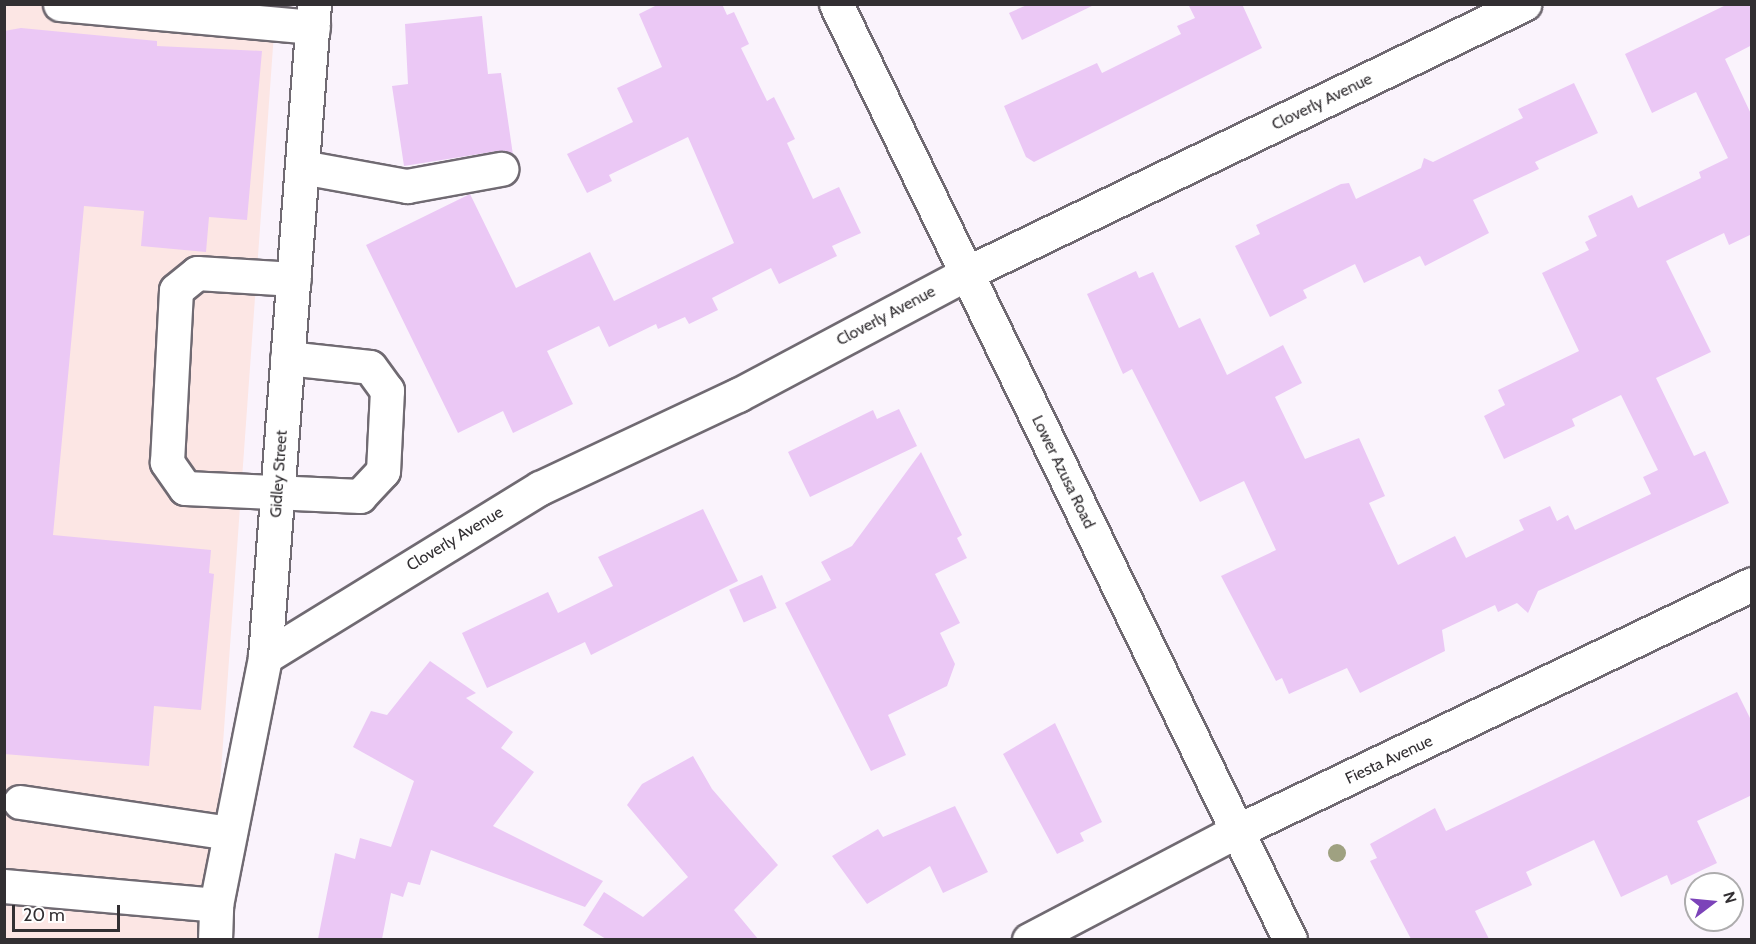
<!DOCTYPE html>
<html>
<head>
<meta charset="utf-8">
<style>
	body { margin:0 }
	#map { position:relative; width:1756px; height:944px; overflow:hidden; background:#faf3fc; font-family:Cabin,sans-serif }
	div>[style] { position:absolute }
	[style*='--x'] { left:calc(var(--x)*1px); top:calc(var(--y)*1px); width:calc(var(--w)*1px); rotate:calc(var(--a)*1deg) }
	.industrial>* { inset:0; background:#fce6e4 }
	.building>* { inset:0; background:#ebc8f5; transform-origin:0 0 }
	.roads { filter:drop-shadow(2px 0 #706a72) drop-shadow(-2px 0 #706a72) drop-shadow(0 2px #706a72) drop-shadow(0 -2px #706a72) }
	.minor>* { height:33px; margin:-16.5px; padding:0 16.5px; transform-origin:16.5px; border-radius:16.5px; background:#fff }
	.major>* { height:33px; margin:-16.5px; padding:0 16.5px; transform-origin:16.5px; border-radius:16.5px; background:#fff }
	.trees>* { width:18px; height:18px; margin:-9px; border-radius:50%; background:#9fa181 }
	span { translate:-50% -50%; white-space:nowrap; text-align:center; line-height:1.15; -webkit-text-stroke:4.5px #fff; paint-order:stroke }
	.street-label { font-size:16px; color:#322f32 }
	.frame { position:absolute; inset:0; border:6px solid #322f32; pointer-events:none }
	.north { position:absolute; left:1684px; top:872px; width:60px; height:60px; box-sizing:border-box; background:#fff; border:2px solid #adacad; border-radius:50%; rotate:74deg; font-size:16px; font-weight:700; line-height:24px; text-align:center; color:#322f32 }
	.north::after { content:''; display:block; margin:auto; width:21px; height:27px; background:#7c43b9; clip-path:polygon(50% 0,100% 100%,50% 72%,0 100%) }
	.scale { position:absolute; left:12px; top:905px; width:108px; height:27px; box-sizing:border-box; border:3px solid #322f32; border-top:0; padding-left:8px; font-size:18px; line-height:21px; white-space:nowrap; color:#322f32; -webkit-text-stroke:4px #fff; paint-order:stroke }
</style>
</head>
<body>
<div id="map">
	<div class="industrial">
		<div style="clip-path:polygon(5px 5px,276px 5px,209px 939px,5px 940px)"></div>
	</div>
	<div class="building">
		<div style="clip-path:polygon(659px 4px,722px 4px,727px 15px,734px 12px,749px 44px,741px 48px,767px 101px,774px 97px,795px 139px,787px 143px,813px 199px,839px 187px,861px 233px,832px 246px,837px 256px,779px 284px,771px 268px,712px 298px,718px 310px,689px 324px,685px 317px,658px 329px,656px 324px,609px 347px,599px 326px,547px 351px,573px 404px,513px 433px,503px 411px,458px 433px,366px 245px,470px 194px,516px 288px,590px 252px,614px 301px,734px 243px,688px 137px,609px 175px,612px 181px,587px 193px,567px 154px,633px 122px,617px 88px,662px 67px,639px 14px)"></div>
		<div style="clip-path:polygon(1029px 4px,1096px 4px,1022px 40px,1009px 13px)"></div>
		<div style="clip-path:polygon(1188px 4px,1242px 4px,1262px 48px,1034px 162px,1026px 157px,1004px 106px,1097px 63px,1102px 73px,1181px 34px,1177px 26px,1195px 18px)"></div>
		<div style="clip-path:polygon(1728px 4px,1752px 4px,1752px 45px,1725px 59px,1752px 116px,1752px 234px,1729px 245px,1724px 233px,1666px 261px,1711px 352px,1656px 378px,1694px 456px,1705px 451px,1729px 503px,1538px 591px,1528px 613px,1517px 603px,1498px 612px,1495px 605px,1442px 630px,1445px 651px,1360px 693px,1347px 668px,1289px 694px,1282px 678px,1276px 681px,1221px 576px,1276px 550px,1244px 481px,1200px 502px,1132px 369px,1123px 374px,1087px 294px,1136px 271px,1139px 278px,1153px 272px,1179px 328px,1200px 318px,1227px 375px,1283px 345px,1302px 383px,1275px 397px,1305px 459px,1359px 438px,1385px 496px,1369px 503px,1398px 565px,1455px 536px,1466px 558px,1524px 530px,1519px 520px,1550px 506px,1557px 521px,1568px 515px,1575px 530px,1651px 494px,1643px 477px,1658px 470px,1621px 395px,1572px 419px,1575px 426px,1504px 459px,1484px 416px,1505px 405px,1498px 390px,1579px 351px,1542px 273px,1589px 250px,1585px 242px,1597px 236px,1588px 216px,1632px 195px,1638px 208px,1701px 178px,1699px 172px,1728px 158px,1696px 92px,1652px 113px,1625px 54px)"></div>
		<div style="clip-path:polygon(482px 16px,488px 74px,501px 73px,513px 155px,498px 151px,404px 166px,392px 86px,408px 84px,405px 24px)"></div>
		<div style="clip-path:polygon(21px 28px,157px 41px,157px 46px,262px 51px,247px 220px,209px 217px,206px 252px,141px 246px,144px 211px,84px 206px,53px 535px,211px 550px,209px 573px,214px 574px,201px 710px,154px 706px,149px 766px,4px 754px,4px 31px)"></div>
		<div style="clip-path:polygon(1574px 83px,1598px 133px,1535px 162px,1539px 169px,1473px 200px,1489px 233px,1425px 266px,1420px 256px,1364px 283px,1355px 264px,1303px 290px,1307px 298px,1270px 317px,1235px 246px,1260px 234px,1256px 225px,1341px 184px,1349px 183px,1356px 199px,1421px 168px,1424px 158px,1433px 162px,1523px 118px,1518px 109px)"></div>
		<div style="clip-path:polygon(899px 409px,917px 446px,810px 497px,788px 452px,873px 410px,877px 419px)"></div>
		<div style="clip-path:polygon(921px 452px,962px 535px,957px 538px,967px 558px,935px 574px,960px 623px,940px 633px,955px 664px,947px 686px,888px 715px,906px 755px,871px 771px,785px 603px,831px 580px,821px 562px,852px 546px)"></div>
		<div style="clip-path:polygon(703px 509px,738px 581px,591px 655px,585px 642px,487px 688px,462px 633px,548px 592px,558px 613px,613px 586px,598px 557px)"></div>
		<div style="left:762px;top:575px;width:36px;height:36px;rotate:66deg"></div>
		<div style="clip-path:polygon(430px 661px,476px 693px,466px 698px,513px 732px,501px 748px,534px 772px,493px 826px,603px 881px,585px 907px,431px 850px,420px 885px,408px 882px,403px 897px,391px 893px,382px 939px,318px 939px,335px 853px,355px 859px,360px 838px,391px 847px,414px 781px,353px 747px,371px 711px,387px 715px)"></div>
		<div style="clip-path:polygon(1737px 692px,1752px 722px,1752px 795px,1697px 821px,1717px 863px,1671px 885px,1667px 875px,1621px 897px,1594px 840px,1526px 872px,1532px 885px,1475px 911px,1489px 939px,1411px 939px,1370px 861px,1377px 858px,1370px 844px,1435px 808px,1446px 831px)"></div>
		<div style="clip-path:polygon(1055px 723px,1102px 822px,1080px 833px,1084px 841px,1057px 854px,1003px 754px)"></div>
		<div style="clip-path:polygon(693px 756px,712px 789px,778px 865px,734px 910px,758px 939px,606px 939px,583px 925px,604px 892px,643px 917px,688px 877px,627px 805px,642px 784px)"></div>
		<div style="clip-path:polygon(955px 806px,988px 872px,943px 893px,930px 866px,867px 904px,832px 856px,878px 829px,883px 837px)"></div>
	</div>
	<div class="roads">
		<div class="minor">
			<div style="--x:60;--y:4;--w:254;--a:5.2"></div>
			<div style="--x:302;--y:167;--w:107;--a:10.3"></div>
			<div style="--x:407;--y:186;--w:96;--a:-10.3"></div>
			<div style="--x:287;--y:358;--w:83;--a:6.2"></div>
			<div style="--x:370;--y:367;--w:29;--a:54"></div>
			<div style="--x:387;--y:390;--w:81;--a:92.8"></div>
			<div style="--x:383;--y:471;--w:34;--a:133"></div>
			<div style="--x:360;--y:496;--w:175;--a:-177.4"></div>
			<div style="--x:185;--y:488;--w:32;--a:-125"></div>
			<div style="--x:167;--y:462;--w:172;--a:-87"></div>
			<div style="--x:176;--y:290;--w:27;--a:-39"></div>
			<div style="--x:197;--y:273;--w:97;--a:3.5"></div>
			<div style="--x:265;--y:657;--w:323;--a:-31.6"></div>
			<div style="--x:540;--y:488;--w:219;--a:-25.2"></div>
			<div style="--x:738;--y:395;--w:259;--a:-28"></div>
			<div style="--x:967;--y:273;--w:619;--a:-25.78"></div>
			<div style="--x:20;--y:802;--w:212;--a:8.4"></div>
			<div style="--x:4;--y:886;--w:213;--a:5.1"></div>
			<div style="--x:215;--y:940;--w:35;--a:-88"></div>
			<div style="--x:216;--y:905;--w:253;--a:-78.8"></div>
			<div style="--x:265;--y:657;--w:655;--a:-85.71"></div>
			<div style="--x:1029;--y:940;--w:235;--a:-27.7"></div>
			<div style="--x:1237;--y:831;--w:571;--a:-25.62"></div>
		</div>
		<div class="major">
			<div style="--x:836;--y:4;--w:1040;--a:64.12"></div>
		</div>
	</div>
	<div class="trees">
		<div style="left:1337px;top:853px"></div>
	</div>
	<div class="street-label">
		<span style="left:1322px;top:102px;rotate:-26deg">Cloverly Avenue</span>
		<span style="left:886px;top:316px;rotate:-28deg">Cloverly Avenue</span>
		<span style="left:1063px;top:472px;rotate:64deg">Lower Azusa Road</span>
		<span style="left:279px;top:474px;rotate:-86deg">Gidley Street</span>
		<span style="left:455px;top:539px;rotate:-31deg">Cloverly Avenue</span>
		<span style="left:1389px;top:760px;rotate:-25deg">Fiesta Avenue</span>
	</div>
	<div class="frame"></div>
	<div class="north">N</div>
	<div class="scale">20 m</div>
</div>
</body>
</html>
